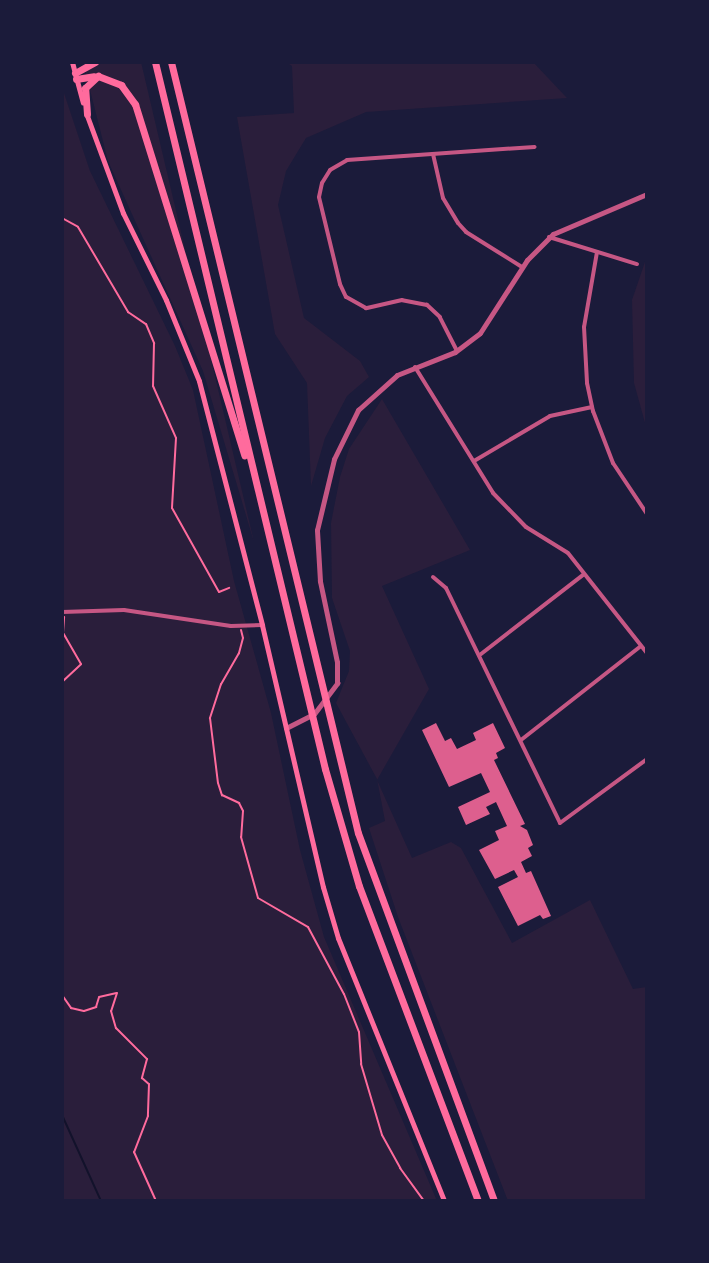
<!DOCTYPE html>
<html>
<head>
<meta charset="utf-8">
<style>
	body { margin:0 }
	#map { position:relative; width:709px; height:1263px; overflow:hidden; background:#1b1b3a; font-family:"Sofia Sans Condensed",sans-serif }
	div>[style] { position:absolute }
	[style*='--x'] { left:calc(var(--x)*1px); top:calc(var(--y)*1px); width:calc(var(--w)*1px); rotate:calc(var(--a)*1deg) }
	.green>* { inset:0; background:#2a1e3b }
	.stream>* { height:2px; margin:-1px; padding:0 1px; transform-origin:1px; border-radius:1px; background:#12122b }
	.building>* { inset:0; background:#dd5f8e }
	.path>* { height:2px; margin:-1px; padding:0 1px; transform-origin:1px; border-radius:1px; background:#ff6b9d }
	.minor>* { height:4px; margin:-2px; padding:0 2px; transform-origin:2px; border-radius:2px; background:#c65784 }
	.tertiary>* { height:5px; margin:-2.5px; padding:0 2.5px; transform-origin:2.5px; border-radius:2.5px; background:#c65784 }
	.secondary>* { height:5px; margin:-2.5px; padding:0 2.5px; transform-origin:2.5px; border-radius:2.5px; background:#ff6b9d }
	.motorway>* { height:7px; margin:-3.5px; padding:0 3.5px; transform-origin:3.5px; border-radius:3.5px; background:#ff6b9d }
	span { translate:-50% -50%; white-space:nowrap; text-align:center; line-height:1.15; -webkit-text-stroke:8px #1b1b3a; paint-order:stroke }
	.frame { position:absolute; inset:0; border:64px solid #1b1b3a; pointer-events:none }
</style>
</head>
<body>
<div id="map">
	<div class="green">
		<div style="clip-path:polygon(83px 62px,141px 62px,254px 542px,203px 371px,108px 161px)"></div>
		<div style="clip-path:polygon(286px 62px,533px 62px,567px 98px,366px 112px,306px 138px,286px 171px,278px 205px,304px 318px,360px 361px,369px 377px,347px 396px,325px 438px,311px 486px,307px 383px,275px 334px,237px 117px,294px 113px,292px 66px)"></div>
		<div style="clip-path:polygon(62px 87px,90px 171px,175px 346px,193px 390px,234px 581px,271px 713px,300px 850px,324px 937px,437px 1201px,62px 1201px)"></div>
		<div style="clip-path:polygon(647px 256px,647px 430px,634px 383px,632px 300px)"></div>
		<div style="clip-path:polygon(382px 399px,470px 550px,382px 586px,429px 689px,377px 780px,412px 858px,451px 842px,461px 848px,512px 943px,590px 900px,633px 989px,647px 987px,647px 1201px,508px 1201px,398px 917px,369px 828px,385px 821px,377px 779px,336px 703px,349px 671px,350px 651px,332px 598px,331px 523px,340px 477px,349px 449px)"></div>
	</div>
	<div class="stream">
		<div style="--x:62;--y:1115;--w:94;--a:65.6"></div>
	</div>
	<div class="building">
		<div style="clip-path:polygon(436px 723px,445px 741px,451px 738px,457px 749px,476px 740px,473px 733px,493px 723px,505px 748px,496px 753px,498px 758px,494px 760px,525px 824px,520px 826px,527px 830px,533px 845px,528px 848px,532px 856px,521px 862px,526px 873px,531px 871px,551px 916px,543px 919px,540px 915px,518px 926px,498px 887px,518px 877px,514px 870px,495px 879px,479px 850px,499px 840px,495px 831px,507px 826px,496px 802px,486px 807px,490px 814px,466px 825px,458px 807px,490px 792px,481px 773px,449px 787px,422px 730px)"></div>
	</div>
	<div class="path">
		<div style="--x:62;--y:218;--w:18;--a:29"></div>
		<div style="--x:78;--y:227;--w:99;--a:59.5"></div>
		<div style="--x:128;--y:312;--w:22;--a:34"></div>
		<div style="--x:146;--y:324;--w:21;--a:67"></div>
		<div style="--x:154;--y:343;--w:43;--a:91.3"></div>
		<div style="--x:153;--y:386;--w:57;--a:66.1"></div>
		<div style="--x:176;--y:438;--w:70;--a:93.3"></div>
		<div style="--x:172;--y:508;--w:96;--a:60.8"></div>
		<div style="--x:219;--y:592;--w:11;--a:-22"></div>
		<div style="--x:241;--y:630;--w:8;--a:76"></div>
		<div style="--x:243;--y:638;--w:16;--a:105"></div>
		<div style="--x:239;--y:653;--w:36;--a:120"></div>
		<div style="--x:221;--y:684;--w:36;--a:108"></div>
		<div style="--x:210;--y:718;--w:65;--a:83"></div>
		<div style="--x:218;--y:783;--w:13;--a:72"></div>
		<div style="--x:222;--y:795;--w:19;--a:25"></div>
		<div style="--x:239;--y:803;--w:9;--a:63"></div>
		<div style="--x:243;--y:811;--w:26;--a:94"></div>
		<div style="--x:241;--y:837;--w:63;--a:74.4"></div>
		<div style="--x:258;--y:898;--w:58;--a:30.1"></div>
		<div style="--x:308;--y:927;--w:76;--a:61.8"></div>
		<div style="--x:344;--y:994;--w:41;--a:68.5"></div>
		<div style="--x:359;--y:1032;--w:32;--a:86"></div>
		<div style="--x:361;--y:1064;--w:74;--a:73.5"></div>
		<div style="--x:382;--y:1135;--w:38;--a:61"></div>
		<div style="--x:400;--y:1168;--w:41;--a:54"></div>
		<div style="--x:62;--y:682;--w:26;--a:-43"></div>
		<div style="--x:81;--y:664;--w:36;--a:-120"></div>
		<div style="--x:63;--y:633;--w:16;--a:-86"></div>
		<div style="--x:62;--y:995;--w:16;--a:55"></div>
		<div style="--x:71;--y:1008;--w:13;--a:13"></div>
		<div style="--x:84;--y:1011;--w:13;--a:-18"></div>
		<div style="--x:96;--y:1007;--w:10;--a:-73"></div>
		<div style="--x:99;--y:997;--w:18;--a:-13"></div>
		<div style="--x:117;--y:993;--w:19;--a:108"></div>
		<div style="--x:111;--y:1011;--w:18;--a:74"></div>
		<div style="--x:116;--y:1028;--w:44;--a:45"></div>
		<div style="--x:147;--y:1059;--w:20;--a:105"></div>
		<div style="--x:142;--y:1078;--w:9;--a:41"></div>
		<div style="--x:149;--y:1084;--w:32;--a:92"></div>
		<div style="--x:148;--y:1116;--w:39;--a:111"></div>
		<div style="--x:134;--y:1152;--w:54;--a:65.8"></div>
	</div>
	<div class="minor">
		<div style="--x:433;--y:154;--w:45;--a:77.2"></div>
		<div style="--x:443;--y:198;--w:29;--a:59"></div>
		<div style="--x:458;--y:223;--w:12;--a:48"></div>
		<div style="--x:466;--y:232;--w:66;--a:32"></div>
		<div style="--x:549;--y:237;--w:92;--a:17.1"></div>
		<div style="--x:597;--y:252;--w:76;--a:99.8"></div>
		<div style="--x:584;--y:327;--w:56;--a:86.9"></div>
		<div style="--x:587;--y:383;--w:29;--a:78"></div>
		<div style="--x:593;--y:411;--w:56;--a:69"></div>
		<div style="--x:613;--y:463;--w:61;--a:56.3"></div>
		<div style="--x:457;--y:351;--w:38;--a:-117"></div>
		<div style="--x:440;--y:317;--w:18;--a:-137"></div>
		<div style="--x:427;--y:305;--w:25;--a:-169"></div>
		<div style="--x:402;--y:300;--w:37;--a:167"></div>
		<div style="--x:366;--y:308;--w:23;--a:-151"></div>
		<div style="--x:346;--y:297;--w:14;--a:-115"></div>
		<div style="--x:340;--y:284;--w:89;--a:-103.6"></div>
		<div style="--x:319;--y:197;--w:14;--a:-78"></div>
		<div style="--x:322;--y:183;--w:15;--a:-58"></div>
		<div style="--x:330;--y:170;--w:20;--a:-30"></div>
		<div style="--x:347;--y:160;--w:188;--a:-4"></div>
		<div style="--x:415;--y:367;--w:148;--a:58.2"></div>
		<div style="--x:493;--y:493;--w:47;--a:45.9"></div>
		<div style="--x:526;--y:527;--w:49;--a:31.8"></div>
		<div style="--x:568;--y:553;--w:127;--a:51.7"></div>
		<div style="--x:474;--y:461;--w:88;--a:-30.6"></div>
		<div style="--x:550;--y:416;--w:43;--a:-12.1"></div>
		<div style="--x:433;--y:577;--w:17;--a:40"></div>
		<div style="--x:446;--y:588;--w:261;--a:64.1"></div>
		<div style="--x:560;--y:823;--w:108;--a:-36.3"></div>
		<div style="--x:62;--y:612;--w:62;--a:-1.8"></div>
		<div style="--x:124;--y:610;--w:108;--a:8.5"></div>
		<div style="--x:231;--y:626;--w:31;--a:-2"></div>
		<div style="--x:481;--y:654;--w:130;--a:-37.8"></div>
		<div style="--x:521;--y:740;--w:152;--a:-38.1"></div>
	</div>
	<div class="tertiary">
		<div style="--x:286;--y:728;--w:31;--a:-27"></div>
		<div style="--x:314;--y:714;--w:39;--a:-53"></div>
		<div style="--x:337;--y:683;--w:21;--a:-90"></div>
		<div style="--x:337;--y:662;--w:83;--a:-101.9"></div>
		<div style="--x:320;--y:581;--w:51;--a:-93.4"></div>
		<div style="--x:317;--y:530;--w:73;--a:-76.5"></div>
		<div style="--x:334;--y:459;--w:55;--a:-63.9"></div>
		<div style="--x:358;--y:410;--w:52;--a:-41.9"></div>
		<div style="--x:397;--y:375;--w:62;--a:-21.6"></div>
		<div style="--x:455;--y:352;--w:31;--a:-37"></div>
		<div style="--x:480;--y:333;--w:87;--a:-57.2"></div>
		<div style="--x:527;--y:260;--w:37;--a:-45"></div>
		<div style="--x:553;--y:234;--w:102;--a:-23.1"></div>
	</div>
	<div class="secondary">
		<div style="--x:72;--y:62;--w:42;--a:75"></div>
		<div style="--x:86;--y:113;--w:107;--a:69.7"></div>
		<div style="--x:123;--y:213;--w:97;--a:63.7"></div>
		<div style="--x:166;--y:300;--w:87;--a:67.8"></div>
		<div style="--x:199;--y:381;--w:252;--a:75.5"></div>
		<div style="--x:262;--y:625;--w:269;--a:76.9"></div>
		<div style="--x:323;--y:887;--w:53;--a:73.6"></div>
		<div style="--x:338;--y:938;--w:284;--a:68"></div>
	</div>
	<div class="motorway">
		<div style="--x:155;--y:62;--w:727;--a:76.48"></div>
		<div style="--x:325;--y:769;--w:122;--a:73.8"></div>
		<div style="--x:359;--y:886;--w:337;--a:69.3"></div>
		<div style="--x:171;--y:62;--w:793;--a:76.37"></div>
		<div style="--x:358;--y:833;--w:392;--a:69.7"></div>
		<div style="--x:75;--y:73;--w:23;--a:-29"></div>
		<div style="--x:76;--y:79;--w:18;--a:-9"></div>
		<div style="--x:87;--y:114;--w:26;--a:-94"></div>
		<div style="--x:85;--y:88;--w:18;--a:-43"></div>
		<div style="--x:98;--y:76;--w:25;--a:21"></div>
		<div style="--x:121;--y:85;--w:24;--a:54"></div>
		<div style="--x:135;--y:104;--w:368;--a:72.7"></div>
	</div>
	<div class="frame"></div>
</div>
</body>
</html>
